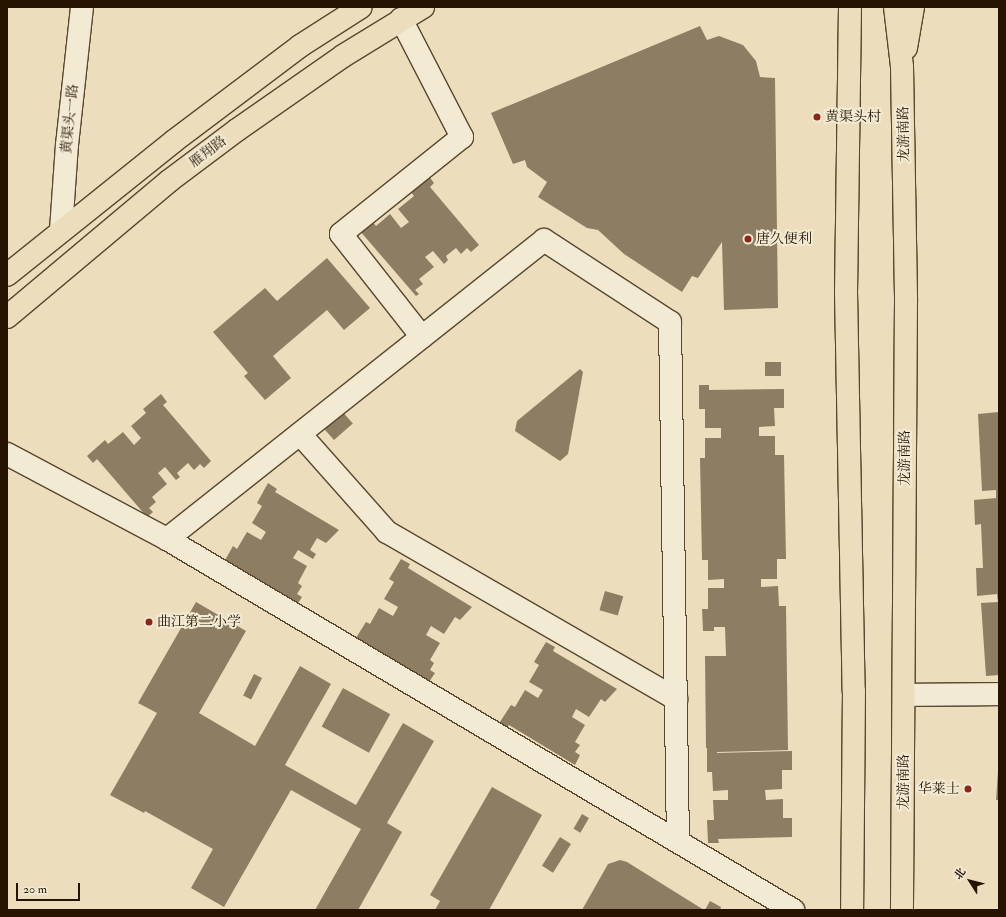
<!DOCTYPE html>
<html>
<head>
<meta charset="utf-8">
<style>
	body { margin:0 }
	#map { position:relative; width:1006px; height:917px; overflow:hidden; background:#ecdebd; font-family:"IM FELL Double Pica","Noto Serif SC",serif }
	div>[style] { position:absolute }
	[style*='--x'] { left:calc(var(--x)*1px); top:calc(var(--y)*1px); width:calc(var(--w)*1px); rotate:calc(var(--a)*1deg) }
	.building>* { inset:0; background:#8d7d62; transform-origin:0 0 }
	.roads { filter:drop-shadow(1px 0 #58462f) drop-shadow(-1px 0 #58462f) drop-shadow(0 1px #58462f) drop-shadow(0 -1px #58462f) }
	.minor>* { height:22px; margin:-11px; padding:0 11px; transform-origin:11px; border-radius:11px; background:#f3ead4 }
	.major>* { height:22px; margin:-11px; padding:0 11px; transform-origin:11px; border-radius:11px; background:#ecdebd }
	.dots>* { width:11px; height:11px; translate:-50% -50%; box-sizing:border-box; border:2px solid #f3ead4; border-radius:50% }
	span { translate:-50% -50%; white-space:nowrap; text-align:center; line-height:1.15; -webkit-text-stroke:4px #f3ead4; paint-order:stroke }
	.poi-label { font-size:14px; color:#261400 }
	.left { translate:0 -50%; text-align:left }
	.right { translate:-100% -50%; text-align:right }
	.street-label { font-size:14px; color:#261400 }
	.frame { position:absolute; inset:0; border:8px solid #261400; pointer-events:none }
	.north { position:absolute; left:950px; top:861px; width:40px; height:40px; -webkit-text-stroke:3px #f3ead4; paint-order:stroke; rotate:306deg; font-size:11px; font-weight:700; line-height:16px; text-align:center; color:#261400 }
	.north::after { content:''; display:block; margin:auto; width:14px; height:18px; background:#261400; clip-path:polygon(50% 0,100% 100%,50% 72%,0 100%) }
	.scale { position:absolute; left:16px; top:883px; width:64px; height:18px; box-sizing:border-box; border:2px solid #261400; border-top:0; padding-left:5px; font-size:12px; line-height:14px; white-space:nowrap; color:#261400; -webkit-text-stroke:3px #f3ead4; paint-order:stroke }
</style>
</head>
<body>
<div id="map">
	<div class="building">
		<div style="clip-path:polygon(700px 26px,707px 40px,719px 36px,743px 45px,756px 61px,760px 77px,775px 78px,778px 308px,724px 310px,722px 242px,698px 278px,692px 276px,682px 292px,624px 254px,598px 230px,587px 228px,538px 197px,547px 182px,527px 167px,525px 160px,513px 164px,491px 113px)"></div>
		<div style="clip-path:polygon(428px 175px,434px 183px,430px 187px,479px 245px,471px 252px,467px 248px,461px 254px,456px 248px,446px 256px,448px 260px,444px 264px,433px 251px,425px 257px,434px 267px,419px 279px,423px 284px,415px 290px,419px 294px,416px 296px,360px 231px,372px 221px,376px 226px,390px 214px,401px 228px,409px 222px,398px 209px,414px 196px,410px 191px)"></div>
		<div style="clip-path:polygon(327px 258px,370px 308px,344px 330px,327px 310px,273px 356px,291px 378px,265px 400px,244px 376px,248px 373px,213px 332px,265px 288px,277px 301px)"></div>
		<div style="left:765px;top:362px;width:16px;height:14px"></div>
		<div style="clip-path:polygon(580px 369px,583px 372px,568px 454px,560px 461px,515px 431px,517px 421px)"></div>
		<div style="clip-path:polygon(699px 385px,709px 385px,709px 390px,784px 389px,784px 408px,774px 408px,775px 426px,759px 427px,759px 436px,775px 436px,775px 455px,784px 455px,786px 559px,777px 559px,777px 579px,761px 579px,761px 587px,778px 586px,779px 606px,786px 606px,788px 750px,717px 752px,717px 747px,717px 753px,792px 751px,792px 770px,782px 770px,782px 789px,765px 790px,766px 800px,783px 799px,783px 818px,792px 818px,792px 837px,718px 839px,719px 843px,708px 843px,707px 820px,714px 820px,713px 800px,728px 800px,728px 790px,713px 791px,712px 772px,707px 772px,707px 748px,715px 748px,706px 748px,705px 656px,726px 656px,725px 627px,714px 627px,714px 631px,703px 631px,702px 609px,708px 609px,708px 588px,724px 588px,724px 579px,708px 580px,708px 560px,702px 560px,700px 458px,705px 458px,705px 438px,721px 438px,721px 428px,705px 428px,705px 409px,699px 409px)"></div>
		<div style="clip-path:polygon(161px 394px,167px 402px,163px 405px,211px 461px,204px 468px,200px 464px,194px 470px,188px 463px,177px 473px,180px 477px,176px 480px,165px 467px,158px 473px,167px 484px,152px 497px,156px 502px,149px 508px,153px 512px,147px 517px,97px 459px,93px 463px,87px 456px,105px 440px,108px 444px,123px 432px,134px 445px,141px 438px,131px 426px,146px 413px,143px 409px)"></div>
		<div style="left:341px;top:410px;width:18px;height:25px;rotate:49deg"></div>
		<div style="clip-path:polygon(999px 412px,999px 675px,986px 676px,981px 603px,998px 602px,997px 594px,977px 596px,976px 568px,983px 568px,981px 524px,975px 525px,974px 500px,996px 498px,996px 490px,982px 491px,978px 414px)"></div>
		<div style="clip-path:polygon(268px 483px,277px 489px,275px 492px,339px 530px,326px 543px,317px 538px,310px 550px,316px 554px,313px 559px,298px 550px,293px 558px,307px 566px,298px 583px,302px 586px,297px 594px,302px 597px,297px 605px,224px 562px,233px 546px,237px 549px,247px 532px,261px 540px,266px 532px,252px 523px,262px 506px,257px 503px)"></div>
		<div style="clip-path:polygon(401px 559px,410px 564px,408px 568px,472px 607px,460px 620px,455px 617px,444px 634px,431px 626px,426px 635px,440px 643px,430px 660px,434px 663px,430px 670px,435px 673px,429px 682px,364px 642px,362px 645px,354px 641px,366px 622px,370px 624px,379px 608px,393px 616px,398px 607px,384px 599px,394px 582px,389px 579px)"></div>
		<div style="left:605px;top:591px;width:19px;height:20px;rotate:16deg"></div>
		<div style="clip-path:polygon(196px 602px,246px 631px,199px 713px,255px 746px,300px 666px,331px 684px,285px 765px,356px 805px,403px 723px,434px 741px,387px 823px,402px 832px,358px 910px,315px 910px,361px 829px,291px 790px,224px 907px,191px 888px,213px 849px,145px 811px,144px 813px,110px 795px,157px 713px,138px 703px)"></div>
		<div style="clip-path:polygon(546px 642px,555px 647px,553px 651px,617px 689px,605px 702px,601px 699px,589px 717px,576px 709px,572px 717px,585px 725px,575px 742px,580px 745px,575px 752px,580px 755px,575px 765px,509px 725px,506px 729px,498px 725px,511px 705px,515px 707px,525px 690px,538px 698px,543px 690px,529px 682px,539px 665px,534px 662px)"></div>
		<div style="left:254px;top:674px;width:9px;height:24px;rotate:27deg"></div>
		<div style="left:343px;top:688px;width:54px;height:44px;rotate:29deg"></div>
		<div style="clip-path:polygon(998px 771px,999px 771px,999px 800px,996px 800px)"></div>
		<div style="clip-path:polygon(492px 787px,542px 815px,489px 910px,435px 910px,440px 901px,430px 895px)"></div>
		<div style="left:582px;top:814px;width:8px;height:17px;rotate:30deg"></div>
		<div style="left:560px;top:837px;width:13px;height:34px;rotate:32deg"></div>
		<div style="clip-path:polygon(620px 860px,627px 862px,704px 910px,582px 910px,608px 864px)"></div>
		<div style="clip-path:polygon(710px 901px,721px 907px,720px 910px,705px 910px)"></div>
	</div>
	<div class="roads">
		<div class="minor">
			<div style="--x:401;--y:19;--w:133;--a:62.7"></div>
			<div style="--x:462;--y:137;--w:155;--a:141.3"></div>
			<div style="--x:341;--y:234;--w:131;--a:51.8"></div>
			<div style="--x:61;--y:230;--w:85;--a:-86"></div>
			<div style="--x:67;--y:145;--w:139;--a:-83.8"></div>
			<div style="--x:300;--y:434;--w:131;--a:48.4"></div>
			<div style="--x:387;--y:532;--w:334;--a:30"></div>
			<div style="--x:7;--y:454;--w:181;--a:28"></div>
			<div style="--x:167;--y:539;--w:728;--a:30.65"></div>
			<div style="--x:167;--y:539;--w:481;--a:-38.4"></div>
			<div style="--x:544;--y:240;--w:150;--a:33.1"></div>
			<div style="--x:670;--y:322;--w:519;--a:89.12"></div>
			<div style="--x:904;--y:695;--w:95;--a:-0.6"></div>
		</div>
		<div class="major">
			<div style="--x:850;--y:7;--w:285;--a:90.8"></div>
			<div style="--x:846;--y:292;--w:399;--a:88.9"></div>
			<div style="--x:854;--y:691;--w:219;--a:90.5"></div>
			<div style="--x:895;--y:7;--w:60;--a:83.3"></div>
			<div style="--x:902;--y:67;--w:234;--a:89"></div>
			<div style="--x:906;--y:301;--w:609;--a:90.38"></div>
			<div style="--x:906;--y:48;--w:42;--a:-80.3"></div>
			<div style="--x:7;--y:275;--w:214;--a:-38.7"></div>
			<div style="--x:174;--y:141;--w:158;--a:-37"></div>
			<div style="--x:300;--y:46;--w:72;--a:-32.6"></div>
			<div style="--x:7;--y:317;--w:212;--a:-40"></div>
			<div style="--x:169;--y:181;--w:85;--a:-36.9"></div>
			<div style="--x:237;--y:130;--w:129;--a:-34.9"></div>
			<div style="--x:343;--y:56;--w:94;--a:-31.5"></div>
		</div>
	</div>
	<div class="dots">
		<div style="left:817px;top:117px;background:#8f2418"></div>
		<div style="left:748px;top:239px;background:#8f2418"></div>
		<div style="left:149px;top:622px;background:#8f2418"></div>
		<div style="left:968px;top:789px;background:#8f2418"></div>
	</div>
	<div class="poi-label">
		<span class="left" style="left:825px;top:117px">黄渠头村</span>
		<span class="left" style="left:756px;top:239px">唐久便利</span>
		<span class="left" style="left:157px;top:622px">曲江第二小学</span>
		<span class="right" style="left:960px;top:789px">华莱士</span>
	</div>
	<div class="street-label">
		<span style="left:70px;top:119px;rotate:-84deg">黄渠头一路</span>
		<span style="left:904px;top:134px;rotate:-91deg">龙游南路</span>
		<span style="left:208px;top:152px;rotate:-37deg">雁翔路</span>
		<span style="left:905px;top:458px;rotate:-90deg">龙游南路</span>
		<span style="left:904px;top:782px;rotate:-90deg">龙游南路</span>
	</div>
	<div class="frame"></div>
	<div class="north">北</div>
	<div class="scale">20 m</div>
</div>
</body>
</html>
